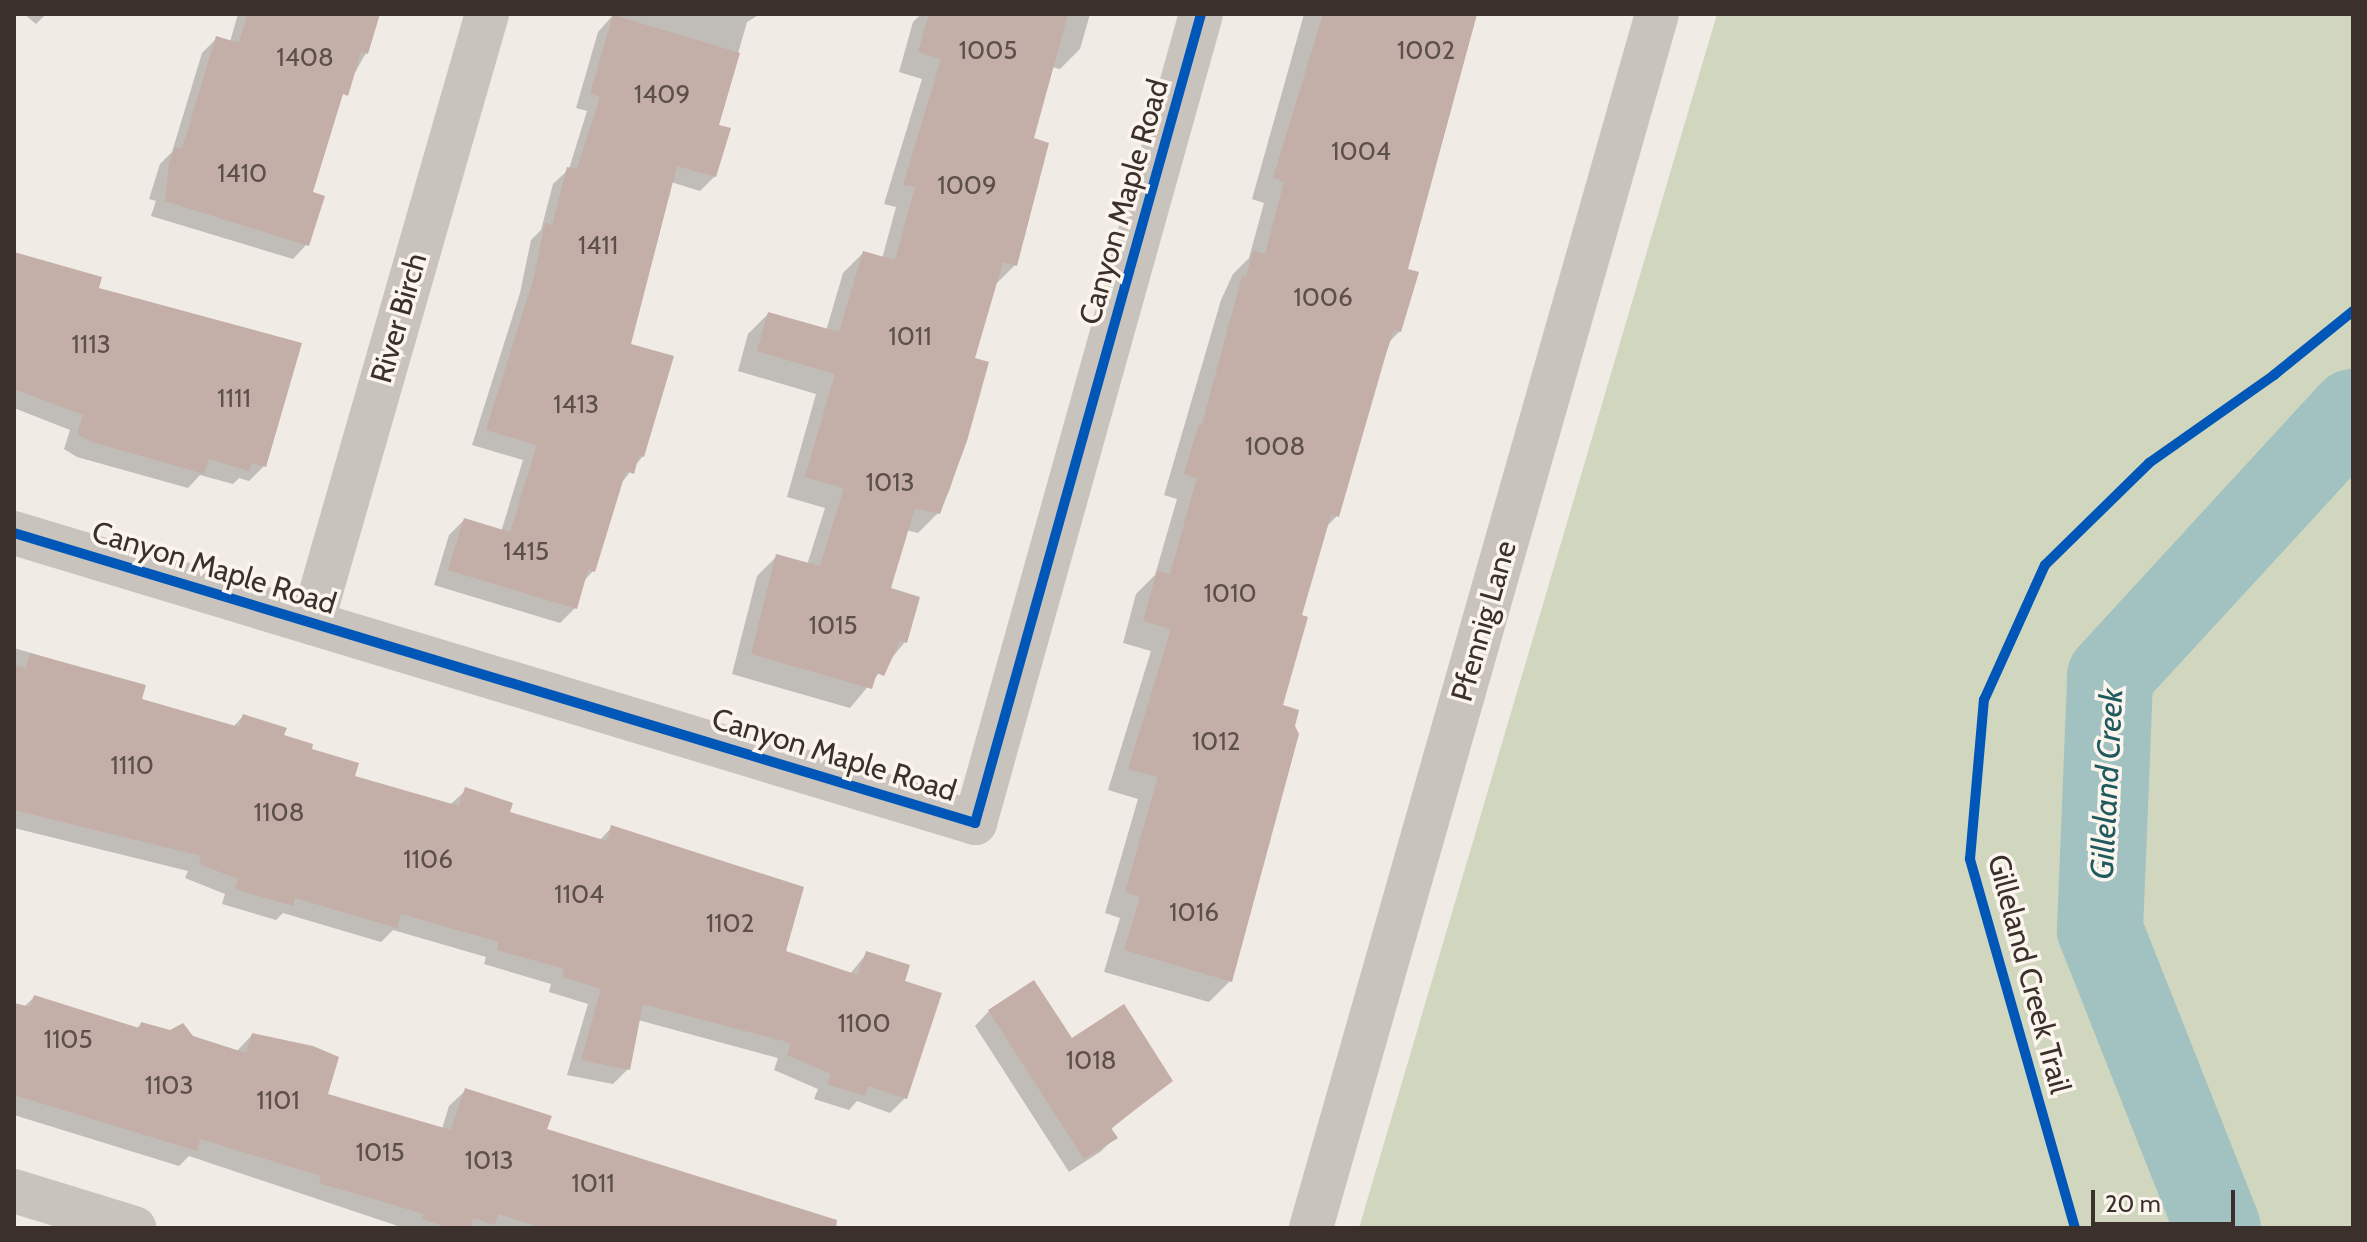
<!DOCTYPE html>
<html>
<head>
<meta charset="utf-8">
<style>
	body { margin:0 }
	#map { position:relative; width:2367px; height:1242px; overflow:hidden; background:#f0ebe5; font-family:Cabin,sans-serif }
	div>[style] { position:absolute }
	[style*='--x'] { left:calc(var(--x)*1px); top:calc(var(--y)*1px); width:calc(var(--w)*1px); rotate:calc(var(--a)*1deg) }
	.green>* { inset:0; background:#d1d6bf }
	.shadow>* { inset:0; background:#0003 }
	.river>* { height:86px; margin:-43px; padding:0 43px; transform-origin:43px; border-radius:43px; background:#a1c2c1 }
	.building>* { inset:0; background:#c3afa7 }
	.minor>* { height:44px; margin:-22px; padding:0 22px; transform-origin:22px; border-radius:22px; background:#c9c3be }
	.cycleway>* { height:10px; margin:-5px; padding:0 5px; transform-origin:5px; border-radius:5px; background:#0057b8 }
	span { translate:-50% -50%; white-space:nowrap; text-align:center; line-height:1.15; -webkit-text-stroke:7px #fbf5ee; paint-order:stroke }
	.number-label { font-size:26px; color:#5d504a }
	.number-label span { -webkit-text-stroke-width:0 }
	.street-label { font-size:30px; color:#3b302b }
	.water-label { font-size:32px; color:#1f5a5e; font-style:italic }
	.frame { position:absolute; inset:0; border:16px solid #3b302b; pointer-events:none }
	.scale { position:absolute; left:2091px; top:1190px; width:144px; height:36px; box-sizing:border-box; border:4px solid #3b302b; border-top:0; padding-left:10px; font-size:24px; line-height:28px; white-space:nowrap; color:#3b302b; -webkit-text-stroke:6px #fbf5ee; paint-order:stroke }
</style>
</head>
<body>
<div id="map">
	<div class="green">
		<div style="clip-path:polygon(1717px 14px,2353px 14px,2353px 1228px,1359px 1228px)"></div>
	</div>
	<div class="shadow">
		<div style="clip-path:polygon(24px 14px,46px 14px,36px 24px)"></div>
		<div style="clip-path:polygon(238px 14px,378px 14px,366px 53px,338px 103px,310px 194px,307px 244px,293px 259px,151px 216px,156px 201px,149px 199px,160px 164px,172px 152px,202px 53px,217px 38px,230px 42px)"></div>
		<div style="clip-path:polygon(614px 14px,760px 14px,747px 22px,717px 127px,715px 176px,700px 191px,671px 182px,629px 345px,643px 456px,619px 486px,593px 571px,583px 582px,575px 608px,560px 623px,434px 585px,449px 535px,464px 520px,501px 532px,523px 460px,472px 445px,520px 293px,531px 240px,541px 230px,553px 184px,569px 169px,587px 111px,576px 108px,598px 32px)"></div>
		<div style="clip-path:polygon(921px 14px,1090px 14px,1080px 49px,1060px 69px,1052px 67px,1031px 140px,1015px 265px,995px 285px,973px 359px,986px 363px,950px 489px,938px 513px,918px 533px,906px 530px,889px 590px,905px 642px,850px 708px,732px 674px,757px 576px,777px 556px,807px 565px,825px 508px,787px 497px,816px 394px,738px 371px,748px 334px,768px 314px,826px 331px,843px 273px,863px 253px,882px 259px,896px 207px,884px 204px,922px 79px,899px 72px,913px 22px)"></div>
		<div style="clip-path:polygon(1304px 14px,1477px 14px,1406px 270px,1400px 331px,1388px 343px,1337px 516px,1325px 528px,1300px 616px,1230px 981px,1209px 1002px,1104px 972px,1120px 918px,1105px 913px,1138px 799px,1108px 790px,1151px 651px,1123px 643px,1136px 594px,1155px 575px,1177px 499px,1164px 495px,1221px 300px,1233px 274px,1249px 258px,1264px 203px,1252px 199px)"></div>
		<div style="clip-path:polygon(14px 253px,96px 289px,264px 466px,249px 481px,239px 478px,233px 484px,200px 475px,188px 488px,77px 457px,64px 449px,70px 430px,14px 408px)"></div>
		<div style="clip-path:polygon(14px 648px,143px 686px,139px 700px,233px 727px,243px 716px,353px 777px,451px 804px,466px 790px,507px 814px,599px 841px,612px 827px,784px 953px,850px 974px,867px 953px,903px 982px,905px 1098px,890px 1113px,857px 1101px,849px 1110px,814px 1099px,818px 1089px,774px 1070px,778px 1058px,638px 1020px,628px 1069px,613px 1084px,567px 1075px,588px 1004px,549px 992px,551px 984px,484px 964px,486px 957px,393px 930px,381px 942px,283px 913px,276px 920px,222px 904px,225px 894px,185px 878px,188px 871px,14px 828px)"></div>
		<div style="clip-path:polygon(34px 997px,136px 1029px,141px 1024px,236px 1052px,252px 1035px,325px 1095px,442px 1129px,449px 1106px,465px 1091px,545px 1130px,825px 1228px,404px 1228px,189px 1156px,179px 1166px,14px 1115px,14px 1003px,25px 1006px)"></div>
		<div style="clip-path:polygon(989px 1011px,1071px 1040px,1171px 1080px,1110px 1130px,1115px 1138px,1100px 1152px,1069px 1172px,975px 1026px)"></div>
	</div>
	<div class="river">
		<div style="--x:2218;--y:1228;--w:321;--a:-111.6"></div>
		<div style="--x:2100;--y:930;--w:254;--a:-87.7"></div>
		<div style="--x:2110;--y:676;--w:359;--a:-47.4"></div>
	</div>
	<div class="building">
		<div style="clip-path:polygon(247px 14px,380px 14px,368px 54px,361px 52px,348px 96px,343px 94px,313px 192px,325px 196px,309px 246px,165px 201px,169px 163px,175px 147px,182px 149px,216px 36px,239px 43px)"></div>
		<div style="clip-path:polygon(929px 14px,1068px 14px,1034px 138px,1049px 143px,1017px 266px,1003px 262px,975px 358px,989px 362px,967px 441px,940px 514px,915px 508px,891px 588px,920px 597px,907px 643px,900px 641px,884px 676px,877px 673px,872px 689px,751px 654px,776px 554px,820px 566px,844px 488px,805px 477px,835px 374px,757px 351px,768px 312px,839px 332px,863px 251px,895px 260px,915px 187px,903px 185px,941px 59px,918px 52px)"></div>
		<div style="clip-path:polygon(1323px 14px,1477px 14px,1408px 269px,1419px 272px,1401px 332px,1394px 330px,1386px 354px,1339px 517px,1331px 515px,1302px 615px,1308px 617px,1283px 705px,1299px 710px,1295px 726px,1299px 734px,1232px 982px,1124px 950px,1140px 897px,1125px 892px,1158px 777px,1128px 769px,1171px 629px,1143px 621px,1157px 571px,1170px 574px,1197px 478px,1184px 474px,1199px 423px,1202px 424px,1242px 276px,1246px 277px,1253px 251px,1265px 254px,1284px 182px,1273px 178px)"></div>
		<div style="clip-path:polygon(613px 15px,740px 53px,719px 125px,731px 128px,716px 177px,677px 166px,631px 344px,674px 356px,644px 457px,639px 455px,634px 474px,626px 471px,595px 572px,588px 570px,577px 609px,448px 570px,464px 518px,510px 532px,537px 445px,486px 430px,534px 277px,545px 223px,552px 225px,567px 167px,577px 169px,600px 97px,590px 93px)"></div>
		<div style="clip-path:polygon(14px 252px,102px 277px,99px 288px,302px 343px,266px 467px,252px 463px,249px 471px,209px 459px,204px 474px,92px 442px,77px 434px,83px 415px,14px 389px)"></div>
		<div style="clip-path:polygon(30px 653px,146px 685px,142px 699px,239px 727px,243px 714px,287px 728px,284px 735px,313px 744px,312px 749px,359px 763px,355px 776px,459px 806px,465px 787px,513px 803px,510px 812px,607px 841px,611px 825px,804px 887px,786px 951px,858px 975px,866px 951px,910px 965px,905px 981px,942px 993px,907px 1099px,868px 1086px,865px 1096px,827px 1084px,831px 1074px,787px 1055px,791px 1043px,643px 1004px,630px 1070px,581px 1060px,601px 989px,562px 977px,564px 969px,497px 950px,499px 942px,401px 914px,397px 928px,295px 898px,293px 906px,235px 889px,238px 879px,199px 864px,201px 856px,14px 810px,14px 665px,26px 668px)"></div>
		<div style="clip-path:polygon(1034px 980px,1072px 1038px,1124px 1004px,1173px 1081px,1111px 1128px,1118px 1138px,1084px 1159px,988px 1010px)"></div>
		<div style="clip-path:polygon(34px 995px,139px 1028px,141px 1022px,170px 1030px,183px 1023px,193px 1036px,246px 1053px,252px 1033px,313px 1046px,339px 1057px,328px 1094px,451px 1130px,465px 1088px,552px 1116px,547px 1129px,837px 1220px,836px 1228px,543px 1228px,498px 1214px,495px 1225px,473px 1218px,470px 1228px,450px 1228px,422px 1219px,424px 1214px,319px 1183px,321px 1176px,200px 1139px,197px 1151px,14px 1095px,14px 1003px,30px 1007px)"></div>
	</div>
	<div class="minor">
		<div style="--x:14;--y:533;--w:1004;--a:16.79"></div>
		<div style="--x:975;--y:823;--w:840;--a:-74.39"></div>
		<div style="--x:312;--y:623;--w:634;--a:-73.97"></div>
		<div style="--x:14;--y:1191;--w:126;--a:17.1"></div>
		<div style="--x:1311;--y:1228;--w:1262;--a:-74.09"></div>
	</div>
	<div class="cycleway">
		<div style="--x:14;--y:533;--w:1004;--a:16.79"></div>
		<div style="--x:975;--y:823;--w:840;--a:-74.39"></div>
		<div style="--x:2075;--y:1228;--w:384;--a:-105.9"></div>
		<div style="--x:1970;--y:859;--w:160;--a:-85"></div>
		<div style="--x:1984;--y:700;--w:148;--a:-65.7"></div>
		<div style="--x:2045;--y:565;--w:146;--a:-44.4"></div>
		<div style="--x:2149;--y:463;--w:153;--a:-35.1"></div>
		<div style="--x:2274;--y:375;--w:102;--a:-39"></div>
	</div>
	<div class="number-label">
		<span style="left:988px;top:51px">1005</span>
		<span style="left:1426px;top:51px">1002</span>
		<span style="left:305px;top:58px">1408</span>
		<span style="left:662px;top:95px">1409</span>
		<span style="left:1361px;top:152px">1004</span>
		<span style="left:242px;top:174px">1410</span>
		<span style="left:967px;top:186px">1009</span>
		<span style="left:598px;top:246px">1411</span>
		<span style="left:1323px;top:298px">1006</span>
		<span style="left:910px;top:337px">1011</span>
		<span style="left:91px;top:345px">1113</span>
		<span style="left:234px;top:399px">1111</span>
		<span style="left:576px;top:405px">1413</span>
		<span style="left:1275px;top:447px">1008</span>
		<span style="left:890px;top:483px">1013</span>
		<span style="left:526px;top:552px">1415</span>
		<span style="left:1230px;top:594px">1010</span>
		<span style="left:833px;top:626px">1015</span>
		<span style="left:1216px;top:742px">1012</span>
		<span style="left:132px;top:766px">1110</span>
		<span style="left:279px;top:813px">1108</span>
		<span style="left:428px;top:860px">1106</span>
		<span style="left:579px;top:895px">1104</span>
		<span style="left:1194px;top:913px">1016</span>
		<span style="left:730px;top:924px">1102</span>
		<span style="left:864px;top:1024px">1100</span>
		<span style="left:68px;top:1040px">1105</span>
		<span style="left:1091px;top:1061px">1018</span>
		<span style="left:169px;top:1086px">1103</span>
		<span style="left:278px;top:1101px">1101</span>
		<span style="left:380px;top:1153px">1015</span>
		<span style="left:489px;top:1161px">1013</span>
		<span style="left:593px;top:1184px">1011</span>
	</div>
	<div class="street-label">
		<span style="left:1124px;top:202px;rotate:-74deg">Canyon Maple Road</span>
		<span style="left:399px;top:318px;rotate:-74deg">River Birch</span>
		<span style="left:214px;top:568px;rotate:17deg">Canyon Maple Road</span>
		<span style="left:1484px;top:621px;rotate:-74deg">Pfennig Lane</span>
		<span style="left:834px;top:755px;rotate:17deg">Canyon Maple Road</span>
		<span style="left:2029px;top:974px;rotate:75deg">Gilleland Creek Trail</span>
	</div>
	<div class="water-label">
		<span style="left:2107px;top:784px;rotate:-87deg">Gilleland Creek</span>
	</div>
	<div class="frame"></div>
	<div class="scale">20 m</div>
</div>
</body>
</html>
